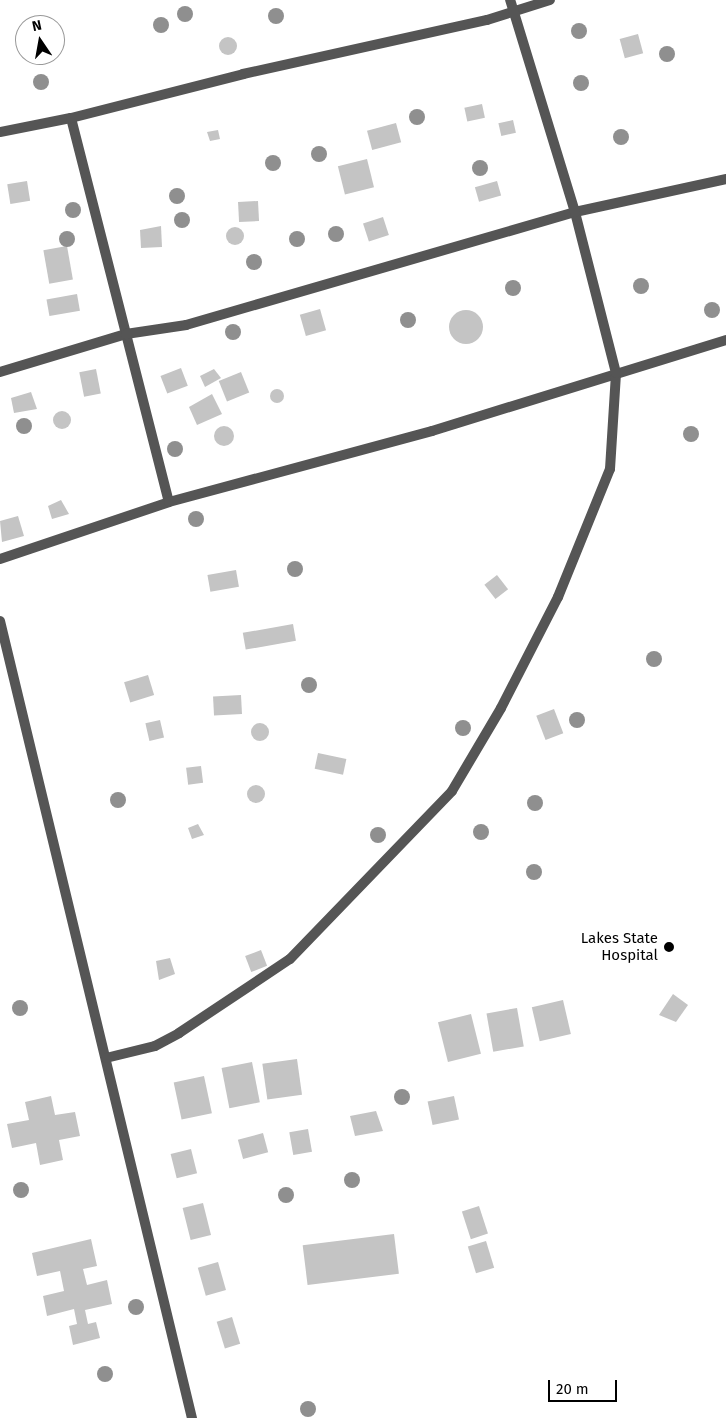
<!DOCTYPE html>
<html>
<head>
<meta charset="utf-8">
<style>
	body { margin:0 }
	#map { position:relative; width:726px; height:1418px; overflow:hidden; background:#fff; font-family:"Fira Sans",sans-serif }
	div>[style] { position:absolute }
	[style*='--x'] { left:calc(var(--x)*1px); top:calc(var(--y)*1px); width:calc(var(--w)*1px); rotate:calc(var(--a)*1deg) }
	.building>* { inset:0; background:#c4c4c4; transform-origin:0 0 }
	.round { border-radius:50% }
	.minor>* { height:10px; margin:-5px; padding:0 5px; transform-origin:5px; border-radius:5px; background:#555 }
	.trees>* { width:16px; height:16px; margin:-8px; border-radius:50%; background:#8f8f8f }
	.dots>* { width:14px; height:14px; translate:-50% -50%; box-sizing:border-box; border:2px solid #fff; border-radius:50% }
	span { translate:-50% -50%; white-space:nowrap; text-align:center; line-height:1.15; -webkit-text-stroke:4px #fff; paint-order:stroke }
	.poi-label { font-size:15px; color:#000 }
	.right { translate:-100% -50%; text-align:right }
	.north { position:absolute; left:15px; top:15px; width:50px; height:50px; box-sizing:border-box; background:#fff; border:1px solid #999; border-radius:50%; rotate:348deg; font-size:14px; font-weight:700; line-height:20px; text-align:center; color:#000 }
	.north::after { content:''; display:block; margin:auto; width:18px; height:22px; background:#000; clip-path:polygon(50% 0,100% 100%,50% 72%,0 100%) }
	.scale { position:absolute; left:548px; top:1380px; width:69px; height:22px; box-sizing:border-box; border:2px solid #000; border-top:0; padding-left:6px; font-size:15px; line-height:18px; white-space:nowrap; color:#000; -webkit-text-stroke:4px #fff; paint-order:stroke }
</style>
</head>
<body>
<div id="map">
	<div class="building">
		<div style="left:638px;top:34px;width:20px;height:19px;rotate:75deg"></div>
		<div class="round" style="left:219px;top:37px;width:18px;height:18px"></div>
		<div style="left:482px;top:104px;width:14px;height:18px;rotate:78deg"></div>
		<div style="left:513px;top:120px;width:13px;height:15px;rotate:77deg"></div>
		<div style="left:396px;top:123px;width:20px;height:30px;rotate:75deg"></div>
		<div style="clip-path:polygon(218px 130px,220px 139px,210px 141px,207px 132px)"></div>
		<div style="left:367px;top:159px;width:29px;height:30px;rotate:76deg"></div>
		<div style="left:27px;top:181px;width:20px;height:20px;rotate:81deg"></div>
		<div style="left:497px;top:181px;width:15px;height:23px;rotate:74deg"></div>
		<div style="left:258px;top:201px;width:20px;height:20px;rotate:87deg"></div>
		<div style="left:383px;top:217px;width:19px;height:21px;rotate:72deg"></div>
		<div style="clip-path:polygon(161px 226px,162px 247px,141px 248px,140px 230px)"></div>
		<div class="round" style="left:226px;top:227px;width:18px;height:18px"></div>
		<div style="left:67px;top:246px;width:34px;height:24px;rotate:80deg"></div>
		<div style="left:77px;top:294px;width:17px;height:31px;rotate:80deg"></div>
		<div style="left:320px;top:309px;width:22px;height:21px;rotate:74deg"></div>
		<div class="round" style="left:449px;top:310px;width:34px;height:34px"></div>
		<div style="left:181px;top:368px;width:19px;height:22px;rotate:69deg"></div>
		<div style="left:96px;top:369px;width:25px;height:17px;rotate:79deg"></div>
		<div style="clip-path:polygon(214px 369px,221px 378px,205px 387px,200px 376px)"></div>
		<div style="left:241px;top:372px;width:22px;height:24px;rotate:68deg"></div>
		<div class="round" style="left:270px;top:389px;width:14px;height:14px"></div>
		<div style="clip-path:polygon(31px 392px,37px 409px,14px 413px,11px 398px)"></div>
		<div style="clip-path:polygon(212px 394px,222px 414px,197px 425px,189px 407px)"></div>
		<div class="round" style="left:53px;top:411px;width:18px;height:18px"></div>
		<div class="round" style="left:214px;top:426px;width:20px;height:20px"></div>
		<div style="clip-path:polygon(61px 500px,69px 514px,52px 519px,48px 506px)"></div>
		<div style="clip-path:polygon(18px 516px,24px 536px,2px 542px,0 521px)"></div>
		<div style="left:236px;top:570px;width:17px;height:29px;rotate:80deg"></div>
		<div style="left:497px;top:575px;width:18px;height:16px;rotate:52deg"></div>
		<div style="left:293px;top:624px;width:17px;height:51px;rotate:80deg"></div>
		<div style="left:148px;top:675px;width:21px;height:25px;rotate:73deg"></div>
		<div style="left:241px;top:695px;width:19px;height:28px;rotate:87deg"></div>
		<div style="left:554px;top:709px;width:26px;height:19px;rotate:69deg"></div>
		<div style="left:160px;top:720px;width:18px;height:15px;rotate:77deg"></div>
		<div class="round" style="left:251px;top:723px;width:18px;height:18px"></div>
		<div style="left:318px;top:753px;width:29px;height:16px;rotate:12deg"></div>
		<div style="left:201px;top:766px;width:17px;height:15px;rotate:83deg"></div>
		<div class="round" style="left:247px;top:785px;width:18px;height:18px"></div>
		<div style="clip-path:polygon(198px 824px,204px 835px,192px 839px,188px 828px)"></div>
		<div style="left:261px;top:950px;width:17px;height:17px;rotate:69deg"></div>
		<div style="clip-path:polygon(170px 958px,175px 974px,159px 980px,156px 961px)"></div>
		<div style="clip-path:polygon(673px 994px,688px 1005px,676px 1022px,659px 1015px)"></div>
		<div style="left:563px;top:1000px;width:35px;height:32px;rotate:77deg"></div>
		<div style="left:517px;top:1008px;width:39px;height:31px;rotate:80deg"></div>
		<div style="left:471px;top:1014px;width:41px;height:34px;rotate:76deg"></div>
		<div style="left:297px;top:1059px;width:36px;height:35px;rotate:82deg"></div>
		<div style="left:252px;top:1062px;width:41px;height:31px;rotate:79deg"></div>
		<div style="left:204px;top:1076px;width:38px;height:31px;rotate:78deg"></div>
		<div style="clip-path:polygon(51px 1096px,55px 1115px,75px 1112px,80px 1136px,59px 1140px,63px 1160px,40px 1165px,36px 1143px,12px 1148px,7px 1124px,29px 1120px,25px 1102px)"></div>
		<div style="left:454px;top:1096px;width:24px;height:27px;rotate:78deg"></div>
		<div style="clip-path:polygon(376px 1111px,383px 1131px,355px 1136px,350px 1116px)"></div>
		<div style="left:308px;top:1129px;width:23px;height:19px;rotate:80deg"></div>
		<div style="left:263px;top:1133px;width:20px;height:26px;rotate:75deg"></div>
		<div style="left:191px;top:1149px;width:25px;height:21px;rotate:76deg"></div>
		<div style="left:203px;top:1203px;width:33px;height:21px;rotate:76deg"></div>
		<div style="left:479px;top:1206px;width:29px;height:18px;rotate:72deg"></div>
		<div style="left:394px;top:1234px;width:40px;height:92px;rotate:83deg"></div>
		<div style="clip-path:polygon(91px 1239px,97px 1266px,83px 1269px,87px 1285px,107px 1280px,112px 1304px,85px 1310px,88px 1324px,96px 1322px,100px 1338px,73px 1345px,69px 1326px,77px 1324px,74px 1309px,47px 1316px,43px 1296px,64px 1291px,60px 1271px,37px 1276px,32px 1253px)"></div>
		<div style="left:486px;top:1241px;width:28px;height:19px;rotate:73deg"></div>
		<div style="left:218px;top:1262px;width:29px;height:21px;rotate:74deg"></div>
		<div style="left:232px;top:1317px;width:28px;height:16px;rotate:73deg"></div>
	</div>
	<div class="minor">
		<div style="--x:71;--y:118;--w:396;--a:75.7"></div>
		<div style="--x:0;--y:132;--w:72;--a:-11.2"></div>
		<div style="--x:71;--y:118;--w:178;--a:-14.3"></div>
		<div style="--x:243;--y:74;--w:250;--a:-12.5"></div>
		<div style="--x:487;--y:20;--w:66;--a:-17.6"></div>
		<div style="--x:0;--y:372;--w:132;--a:-16.8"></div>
		<div style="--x:126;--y:334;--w:61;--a:-8.5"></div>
		<div style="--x:186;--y:325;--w:405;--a:-16.2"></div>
		<div style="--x:575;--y:212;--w:155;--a:-12.3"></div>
		<div style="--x:0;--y:559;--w:178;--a:-18.6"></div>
		<div style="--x:169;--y:502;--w:272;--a:-15.1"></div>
		<div style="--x:432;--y:431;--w:308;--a:-17.2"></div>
		<div style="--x:0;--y:621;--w:820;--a:76.46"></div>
		<div style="--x:106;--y:1058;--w:50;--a:-13.8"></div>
		<div style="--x:155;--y:1046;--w:27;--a:-28"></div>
		<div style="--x:179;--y:1033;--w:133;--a:-33.7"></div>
		<div style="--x:290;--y:959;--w:233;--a:-46"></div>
		<div style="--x:452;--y:791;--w:96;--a:-59.4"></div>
		<div style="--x:501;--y:708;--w:125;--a:-62.8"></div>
		<div style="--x:558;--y:597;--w:138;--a:-67.9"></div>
		<div style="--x:610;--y:469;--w:96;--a:-86.4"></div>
		<div style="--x:616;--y:373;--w:166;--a:-104.3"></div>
		<div style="--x:575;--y:212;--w:222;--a:-107"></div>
	</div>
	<div class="trees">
		<div style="left:185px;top:14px"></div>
		<div style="left:276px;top:16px"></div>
		<div style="left:161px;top:25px"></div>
		<div style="left:579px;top:31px"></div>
		<div style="left:667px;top:54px"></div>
		<div style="left:41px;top:82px"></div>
		<div style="left:581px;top:83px"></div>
		<div style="left:417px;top:117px"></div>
		<div style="left:621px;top:137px"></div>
		<div style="left:319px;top:154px"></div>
		<div style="left:273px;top:163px"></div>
		<div style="left:480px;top:168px"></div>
		<div style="left:177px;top:196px"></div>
		<div style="left:73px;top:210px"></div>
		<div style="left:182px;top:220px"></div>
		<div style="left:336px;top:234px"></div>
		<div style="left:67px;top:239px"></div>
		<div style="left:297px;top:239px"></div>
		<div style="left:254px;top:262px"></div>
		<div style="left:641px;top:286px"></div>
		<div style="left:513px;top:288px"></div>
		<div style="left:712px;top:310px"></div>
		<div style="left:408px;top:320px"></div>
		<div style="left:233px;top:332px"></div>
		<div style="left:24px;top:426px"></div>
		<div style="left:691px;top:434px"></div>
		<div style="left:175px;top:449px"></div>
		<div style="left:196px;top:519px"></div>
		<div style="left:295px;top:569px"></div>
		<div style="left:654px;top:659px"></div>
		<div style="left:309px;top:685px"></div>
		<div style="left:577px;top:720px"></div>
		<div style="left:463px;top:728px"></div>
		<div style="left:118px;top:800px"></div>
		<div style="left:535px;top:803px"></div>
		<div style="left:481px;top:832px"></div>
		<div style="left:378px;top:835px"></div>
		<div style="left:534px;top:872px"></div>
		<div style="left:20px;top:1008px"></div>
		<div style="left:402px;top:1097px"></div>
		<div style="left:352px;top:1180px"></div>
		<div style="left:21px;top:1190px"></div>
		<div style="left:286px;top:1195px"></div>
		<div style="left:136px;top:1307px"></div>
		<div style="left:105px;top:1374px"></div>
		<div style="left:308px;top:1409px"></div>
	</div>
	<div class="dots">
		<div style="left:669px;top:947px;background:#000"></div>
	</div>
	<div class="poi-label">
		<span class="right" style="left:658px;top:947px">Lakes State<br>Hospital</span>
	</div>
	<div class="north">N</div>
	<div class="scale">20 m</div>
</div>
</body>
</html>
